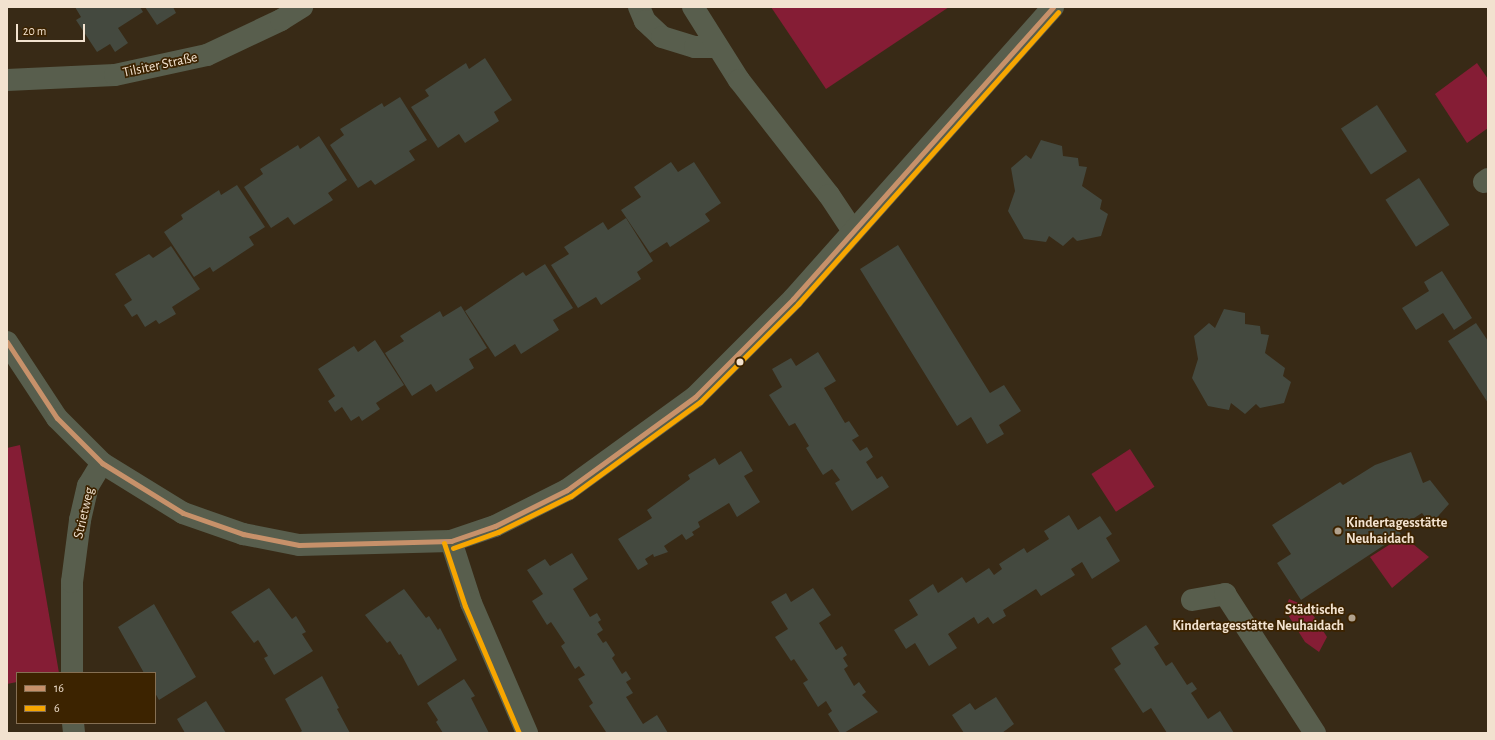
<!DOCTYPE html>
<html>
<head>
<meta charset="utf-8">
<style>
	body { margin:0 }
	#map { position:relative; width:1495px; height:740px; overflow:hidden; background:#382a16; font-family:"Alegreya Sans",sans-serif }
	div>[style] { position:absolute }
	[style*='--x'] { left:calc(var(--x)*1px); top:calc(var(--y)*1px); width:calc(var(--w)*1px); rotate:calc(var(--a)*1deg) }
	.green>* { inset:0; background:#851d35; transform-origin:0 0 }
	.building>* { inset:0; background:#44493f; transform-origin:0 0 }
	.minor>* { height:22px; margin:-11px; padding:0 11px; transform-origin:11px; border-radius:11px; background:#585e4d }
	.bus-1>* { height:5px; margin:-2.5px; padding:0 2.5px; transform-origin:2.5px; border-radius:2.5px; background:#c7916a }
	.bus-2>* { height:5px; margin:-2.5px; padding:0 2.5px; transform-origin:2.5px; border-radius:2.5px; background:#f7a600 }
	.dots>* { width:11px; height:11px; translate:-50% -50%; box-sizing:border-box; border:2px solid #3c2300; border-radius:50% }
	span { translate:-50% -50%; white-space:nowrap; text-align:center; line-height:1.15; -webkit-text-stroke:3.5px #3c2300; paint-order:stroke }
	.street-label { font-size:14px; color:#f2e2cf }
	.poi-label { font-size:14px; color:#f2e2cf; font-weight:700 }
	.left { translate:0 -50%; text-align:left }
	.right { translate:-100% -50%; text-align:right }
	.frame { position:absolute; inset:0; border:8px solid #f2e2cf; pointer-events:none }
	.legend { position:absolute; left:16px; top:672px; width:140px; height:52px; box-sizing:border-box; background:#3c2300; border:1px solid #856f53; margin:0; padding:5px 7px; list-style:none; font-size:12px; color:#f2e2cf }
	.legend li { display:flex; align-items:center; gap:8px; height:20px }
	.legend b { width:20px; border:1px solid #856f53 }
	.scale { position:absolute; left:16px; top:24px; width:69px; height:18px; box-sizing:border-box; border:2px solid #f2e2cf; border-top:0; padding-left:5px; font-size:12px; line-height:14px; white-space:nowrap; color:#f2e2cf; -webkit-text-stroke:3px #3c2300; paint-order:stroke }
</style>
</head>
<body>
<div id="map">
	<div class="green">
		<div style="clip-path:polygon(771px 7px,949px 7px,826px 89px)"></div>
		<div style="clip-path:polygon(1477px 63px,1488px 79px,1488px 128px,1467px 143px,1435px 94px)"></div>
		<div style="clip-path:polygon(20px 445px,59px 673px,17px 673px,17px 682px,7px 684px,7px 448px)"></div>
		<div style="left:1130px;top:449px;width:45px;height:46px;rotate:57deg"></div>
		<div style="clip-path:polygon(1403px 536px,1429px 557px,1392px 588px,1370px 557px)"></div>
		<div style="clip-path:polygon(1289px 599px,1308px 607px,1327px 637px,1319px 652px,1305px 642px,1285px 610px)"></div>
	</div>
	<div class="building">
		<div style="clip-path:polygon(75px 7px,140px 7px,143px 12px,118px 28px,128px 43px,115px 52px,110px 44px,97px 52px,76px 20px,81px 17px)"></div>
		<div style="clip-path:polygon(145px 7px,173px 7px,176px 13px,157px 25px)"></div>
		<div style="clip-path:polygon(485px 58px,512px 100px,494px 112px,499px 121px,465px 143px,459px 134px,438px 148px,411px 107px,429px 96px,425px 90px,466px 63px,469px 69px)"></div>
		<div style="clip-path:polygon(400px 97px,427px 140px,409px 151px,415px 160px,375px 185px,371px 180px,358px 188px,330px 145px,344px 135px,340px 129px,382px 103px,384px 107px)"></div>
		<div style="left:1377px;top:105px;width:55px;height:43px;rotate:57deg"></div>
		<div style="clip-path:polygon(319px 136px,347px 180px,328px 193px,333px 200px,294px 225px,288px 217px,271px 228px,244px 187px,263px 174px,260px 169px,298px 145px,300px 149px)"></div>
		<div style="clip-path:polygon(1041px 140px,1062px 146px,1063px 156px,1078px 158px,1079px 166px,1087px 167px,1082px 186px,1102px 200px,1100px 209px,1108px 214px,1101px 236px,1077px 241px,1073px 237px,1063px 246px,1049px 236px,1046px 242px,1024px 239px,1008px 211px,1015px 191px,1011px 168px,1026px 155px,1031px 159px)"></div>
		<div style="clip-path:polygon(671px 162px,678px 172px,694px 162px,721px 203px,705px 214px,710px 221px,670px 247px,667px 242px,650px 253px,621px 210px,641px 197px,634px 187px)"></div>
		<div style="left:1419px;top:178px;width:56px;height:40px;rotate:57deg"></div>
		<div style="clip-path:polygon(237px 185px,265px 227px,249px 237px,254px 245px,213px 272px,210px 267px,194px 277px,164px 232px,183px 219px,181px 215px,219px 190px,221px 195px)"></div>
		<div style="clip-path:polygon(626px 218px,653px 261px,637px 272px,641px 279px,601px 305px,596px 297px,578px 308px,551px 265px,569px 254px,564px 247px,603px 222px,608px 230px)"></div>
		<div style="clip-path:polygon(898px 245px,990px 393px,1004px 385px,1021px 411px,999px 425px,1004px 434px,987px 444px,971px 417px,957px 426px,860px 269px)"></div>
		<div style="clip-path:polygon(171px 246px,200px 289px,172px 307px,176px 314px,159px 324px,156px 320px,145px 327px,137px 314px,132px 317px,124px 305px,132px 300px,115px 274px,149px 254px,153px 258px)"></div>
		<div style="clip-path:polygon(545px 264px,573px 308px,553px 320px,559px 330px,521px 354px,515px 344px,495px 357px,465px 311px,523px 272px,526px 276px)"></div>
		<div style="clip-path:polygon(1442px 271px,1472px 318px,1454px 330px,1443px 313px,1416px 330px,1402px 308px,1429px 291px,1424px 282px)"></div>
		<div style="clip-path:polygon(461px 306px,487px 348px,469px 359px,474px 368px,436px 392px,431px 384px,412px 396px,385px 353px,404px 341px,400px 336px,440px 311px,443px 317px)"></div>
		<div style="clip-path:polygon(1224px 309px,1245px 313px,1245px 324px,1260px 326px,1261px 334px,1269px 335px,1265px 353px,1285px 368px,1283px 376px,1291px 382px,1284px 403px,1260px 408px,1256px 404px,1245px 414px,1231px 403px,1229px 410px,1208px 406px,1192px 378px,1198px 359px,1194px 336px,1209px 323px,1215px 328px)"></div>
		<div style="clip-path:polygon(1476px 323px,1488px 341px,1488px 403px,1448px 341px)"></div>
		<div style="clip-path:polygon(375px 340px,404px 385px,376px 403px,380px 409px,362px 421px,359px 416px,351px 421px,342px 407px,335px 412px,328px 401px,335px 396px,318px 369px,354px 346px,358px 352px)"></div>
		<div style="clip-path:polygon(818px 352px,836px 381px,824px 388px,845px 423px,849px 421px,859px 436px,852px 440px,860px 451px,867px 447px,873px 457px,866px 462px,877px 479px,882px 476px,889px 487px,852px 511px,835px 483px,840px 480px,832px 469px,823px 475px,806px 448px,809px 446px,795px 423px,789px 426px,769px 395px,782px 387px,772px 369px,791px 358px,796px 366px)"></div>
		<div style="clip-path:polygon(741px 451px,753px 471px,744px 476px,760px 502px,737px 517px,729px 503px,698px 522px,700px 527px,692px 532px,694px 535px,686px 540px,682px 534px,664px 546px,668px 552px,654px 557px,653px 554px,645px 559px,648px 564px,638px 570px,618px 539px,652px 518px,647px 510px,690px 479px,688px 475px,715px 458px,719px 465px)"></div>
		<div style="clip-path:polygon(1411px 452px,1423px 483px,1430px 480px,1449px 504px,1431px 524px,1422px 513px,1397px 529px,1401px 534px,1301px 600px,1277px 563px,1291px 554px,1272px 525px,1340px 482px,1343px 485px,1375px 465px)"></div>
		<div style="clip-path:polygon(1069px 515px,1078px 530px,1100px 516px,1112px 534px,1106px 538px,1120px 561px,1092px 579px,1082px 562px,1071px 569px,1075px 575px,1041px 596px,1036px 589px,1003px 610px,1006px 616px,993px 624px,988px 617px,978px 624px,974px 617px,948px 634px,957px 648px,929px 666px,915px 643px,906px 649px,894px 630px,918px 615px,909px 600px,933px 584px,938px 593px,962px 577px,966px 583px,989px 568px,994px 575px,1002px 569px,999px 564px,1024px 548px,1027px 553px,1049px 539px,1044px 531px)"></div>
		<div style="clip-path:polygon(572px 553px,588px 579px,573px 589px,590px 617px,597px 613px,601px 620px,598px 622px,603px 630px,597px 634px,603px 643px,606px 641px,615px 655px,612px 658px,622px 674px,626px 671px,631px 679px,626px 682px,633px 693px,626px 697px,643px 724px,657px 715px,668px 733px,604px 733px,606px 732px,589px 706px,593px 703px,578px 679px,585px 675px,579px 666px,575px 669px,561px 646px,565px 643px,551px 622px,547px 625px,532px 601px,543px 594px,527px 570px,545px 559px,550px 566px)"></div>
		<div style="clip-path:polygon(269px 588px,292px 619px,296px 616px,306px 632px,302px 634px,313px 651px,274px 675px,264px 658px,268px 656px,258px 640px,254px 643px,231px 612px)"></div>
		<div style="clip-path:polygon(813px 588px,831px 615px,819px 623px,836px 650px,842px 646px,847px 655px,843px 658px,848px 666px,844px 669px,854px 686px,859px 682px,866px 692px,862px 695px,878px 712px,844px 733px,840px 733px,828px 714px,832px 711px,826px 701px,818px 707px,803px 683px,808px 680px,794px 659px,791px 661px,775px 637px,788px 629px,771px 602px,786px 593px,791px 602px)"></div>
		<div style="clip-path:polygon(404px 589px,426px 618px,429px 616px,438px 630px,440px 628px,457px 660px,418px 686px,401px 654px,399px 655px,390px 641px,387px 643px,365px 615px)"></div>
		<div style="clip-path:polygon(154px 604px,196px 677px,159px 700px,155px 693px,155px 673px,144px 673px,118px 627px)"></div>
		<div style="clip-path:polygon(1146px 625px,1159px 644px,1154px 647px,1166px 666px,1172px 662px,1187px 685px,1192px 682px,1197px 689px,1191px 693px,1208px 719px,1220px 711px,1234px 733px,1167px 733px,1151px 708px,1143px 713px,1114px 669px,1121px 664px,1111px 648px)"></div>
		<div style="clip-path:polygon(322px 676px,339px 708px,337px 709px,350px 733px,299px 733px,302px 731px,285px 699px)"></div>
		<div style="clip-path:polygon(464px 679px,475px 696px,471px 698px,489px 733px,443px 733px,436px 722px,438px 720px,427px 703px)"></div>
		<div style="clip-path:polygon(996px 697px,1014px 724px,1002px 733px,964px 733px,952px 715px,970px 703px,975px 710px)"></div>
		<div style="clip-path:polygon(206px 701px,226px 733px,185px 733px,177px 719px)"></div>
	</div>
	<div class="minor">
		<div style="--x:639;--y:7;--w:15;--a:67"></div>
		<div style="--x:645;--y:21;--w:23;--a:43"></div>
		<div style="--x:662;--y:37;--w:34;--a:17"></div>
		<div style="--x:695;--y:47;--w:22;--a:0"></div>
		<div style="--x:693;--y:7;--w:86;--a:57.8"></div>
		<div style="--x:739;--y:80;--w:146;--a:52"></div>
		<div style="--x:829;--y:195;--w:43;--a:56.3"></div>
		<div style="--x:7;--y:80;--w:108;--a:-2.7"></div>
		<div style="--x:115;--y:75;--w:94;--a:-12.3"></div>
		<div style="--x:207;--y:55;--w:82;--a:-25.3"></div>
		<div style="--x:281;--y:20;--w:25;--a:-32"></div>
		<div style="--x:1484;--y:182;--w:5;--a:-37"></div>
		<div style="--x:7;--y:342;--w:91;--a:56.7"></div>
		<div style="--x:57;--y:418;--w:64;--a:45"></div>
		<div style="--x:102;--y:463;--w:95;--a:31.7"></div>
		<div style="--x:183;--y:513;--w:64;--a:19.3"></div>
		<div style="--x:243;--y:534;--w:57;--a:11.1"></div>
		<div style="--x:299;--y:545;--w:152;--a:-1.5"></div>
		<div style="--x:451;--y:541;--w:46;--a:-18.8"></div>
		<div style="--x:495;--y:526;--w:80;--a:-26.6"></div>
		<div style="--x:567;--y:490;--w:158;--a:-36"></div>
		<div style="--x:695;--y:397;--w:139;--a:-45"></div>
		<div style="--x:793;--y:299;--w:391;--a:-48.3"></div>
		<div style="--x:451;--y:541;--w:65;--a:72.1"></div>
		<div style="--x:471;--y:603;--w:142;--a:66.7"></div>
		<div style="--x:1192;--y:600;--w:34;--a:-10"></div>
		<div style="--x:1225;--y:594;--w:166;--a:57.1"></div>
		<div style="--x:72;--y:673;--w:91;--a:-90"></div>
		<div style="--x:72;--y:582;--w:63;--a:-82.6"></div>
		<div style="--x:80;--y:520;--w:35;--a:-77"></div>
		<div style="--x:88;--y:486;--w:27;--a:-59"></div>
		<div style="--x:73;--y:723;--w:10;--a:84"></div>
	</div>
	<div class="bus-1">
		<div style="--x:7;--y:342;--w:91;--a:56.7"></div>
		<div style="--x:57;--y:418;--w:64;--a:45"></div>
		<div style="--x:102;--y:463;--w:95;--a:31.7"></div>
		<div style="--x:183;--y:513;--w:64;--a:19.3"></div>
		<div style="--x:243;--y:534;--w:57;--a:11.1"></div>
		<div style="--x:299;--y:545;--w:152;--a:-1.5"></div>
		<div style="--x:451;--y:541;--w:46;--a:-18.8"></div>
		<div style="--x:495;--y:526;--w:80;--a:-26.6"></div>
		<div style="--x:567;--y:490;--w:158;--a:-36"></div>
		<div style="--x:695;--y:397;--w:139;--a:-45"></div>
		<div style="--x:793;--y:299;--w:391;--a:-48.3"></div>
	</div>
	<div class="bus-2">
		<div style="--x:444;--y:543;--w:66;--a:71.6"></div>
		<div style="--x:465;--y:606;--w:138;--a:67"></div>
		<div style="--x:453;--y:548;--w:48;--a:-19.6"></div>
		<div style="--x:498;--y:532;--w:81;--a:-26.3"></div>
		<div style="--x:571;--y:496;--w:160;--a:-36.1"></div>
		<div style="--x:700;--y:402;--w:139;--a:-45"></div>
		<div style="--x:798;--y:304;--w:391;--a:-48.3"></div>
	</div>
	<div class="dots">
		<div style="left:740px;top:362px;background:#f2e2cf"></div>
		<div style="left:1338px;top:531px;background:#b1a28e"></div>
		<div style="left:1352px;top:618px;background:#b1a28e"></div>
	</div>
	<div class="street-label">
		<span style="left:160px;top:65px;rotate:-12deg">Tilsiter Straße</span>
		<span style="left:84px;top:513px;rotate:-77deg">Strietweg</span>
	</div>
	<div class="poi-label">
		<span class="left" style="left:1346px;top:531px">Kindertagesstätte<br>Neuhaidach</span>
		<span class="right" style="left:1344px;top:618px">Städtische<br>Kindertagesstätte Neuhaidach</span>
	</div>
	<div class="frame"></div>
	<ul class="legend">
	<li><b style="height:5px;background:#c7916a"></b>16</li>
	<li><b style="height:5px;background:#f7a600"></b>6</li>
	</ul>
	<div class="scale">20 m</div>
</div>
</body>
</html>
